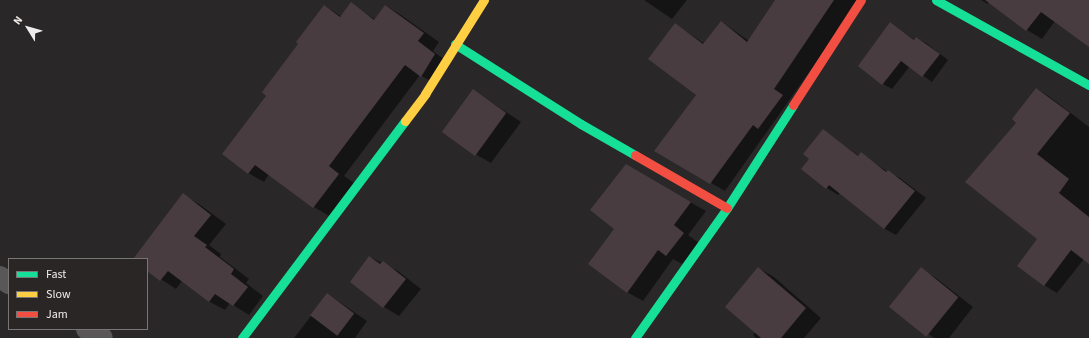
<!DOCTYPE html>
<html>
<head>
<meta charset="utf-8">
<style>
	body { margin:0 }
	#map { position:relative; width:1089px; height:338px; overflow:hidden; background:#292727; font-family:"Source Sans 3",sans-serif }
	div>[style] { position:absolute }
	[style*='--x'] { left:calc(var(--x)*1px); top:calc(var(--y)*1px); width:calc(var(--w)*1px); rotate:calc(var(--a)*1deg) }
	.shadow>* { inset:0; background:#0007 }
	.building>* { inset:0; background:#483c40; transform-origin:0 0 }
	.street>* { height:22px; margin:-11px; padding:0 11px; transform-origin:11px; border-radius:11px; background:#595757 }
	.fast>* { height:9px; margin:-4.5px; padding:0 4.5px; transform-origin:4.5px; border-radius:4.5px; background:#16e098 }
	.slow>* { height:9px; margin:-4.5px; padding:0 4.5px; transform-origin:4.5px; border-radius:4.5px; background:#ffcf43 }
	.jam>* { height:9px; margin:-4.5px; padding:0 4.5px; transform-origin:4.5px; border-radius:4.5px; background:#f24e42 }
	span { translate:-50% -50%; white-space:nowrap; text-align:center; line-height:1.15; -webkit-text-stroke:4px #2a2626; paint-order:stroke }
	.legend { position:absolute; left:8px; top:258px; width:140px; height:72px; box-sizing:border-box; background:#2a2626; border:1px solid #787575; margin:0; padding:5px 7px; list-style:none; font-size:12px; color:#eeebeb }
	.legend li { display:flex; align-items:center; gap:8px; height:20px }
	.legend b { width:20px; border:1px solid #787575 }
	.north { position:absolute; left:8px; top:8px; width:40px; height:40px; -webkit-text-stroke:3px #2a2626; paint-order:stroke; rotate:307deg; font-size:11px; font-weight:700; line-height:16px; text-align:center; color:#eeebeb }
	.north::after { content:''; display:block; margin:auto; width:14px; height:18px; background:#eeebeb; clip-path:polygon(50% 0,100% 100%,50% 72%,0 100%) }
</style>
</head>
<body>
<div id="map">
	<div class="shadow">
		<div style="clip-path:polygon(644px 0,687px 0,672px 19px)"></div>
		<div style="clip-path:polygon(779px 0,860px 0,725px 191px,655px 151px,698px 94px,675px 24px,705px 44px,722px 22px,749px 41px)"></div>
		<div style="clip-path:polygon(981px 0,1089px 0,1089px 46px,1055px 21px,1042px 39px,1027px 30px,989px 2px,988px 4px)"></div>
		<div style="clip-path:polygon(351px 4px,376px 20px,386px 6px,401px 15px,439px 42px,433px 51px,450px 64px,437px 85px,420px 75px,344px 176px,354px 183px,329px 216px,314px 207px,269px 174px,264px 182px,248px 173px,268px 96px,325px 6px,342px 17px)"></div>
		<div style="clip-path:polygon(891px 23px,915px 40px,917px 38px,926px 43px,948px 60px,932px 82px,910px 66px,892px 89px,883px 84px)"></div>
		<div style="clip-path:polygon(1037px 89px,1050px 97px,1089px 127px,1089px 263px,1084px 259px,1057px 293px,1044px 285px,1039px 239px,1018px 123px)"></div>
		<div style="clip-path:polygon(473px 90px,521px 122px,491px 163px,475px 154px)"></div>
		<div style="clip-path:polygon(823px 130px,859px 156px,861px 154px,888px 172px,900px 178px,926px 198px,896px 235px,885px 229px,840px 193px,838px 195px,827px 188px,810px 159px)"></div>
		<div style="clip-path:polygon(626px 166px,706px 211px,688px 235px,699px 243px,682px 264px,673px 259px,643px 301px,627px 292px,616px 228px)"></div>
		<div style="clip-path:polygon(183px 195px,199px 204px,226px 224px,209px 245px,221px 254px,220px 257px,249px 279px,246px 283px,263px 296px,249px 315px,230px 303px,225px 310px,210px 302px,182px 281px,176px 289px,147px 270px,147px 259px,134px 259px)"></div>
		<div style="clip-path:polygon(370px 257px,398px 271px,421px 289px,399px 316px,384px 307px,351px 282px)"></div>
		<div style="clip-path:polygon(758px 268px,774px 277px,821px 318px,804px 338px,756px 338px,753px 335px,755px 332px)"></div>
		<div style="clip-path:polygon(921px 269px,936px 278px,973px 307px,949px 338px,934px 338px,892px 306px)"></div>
		<div style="clip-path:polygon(328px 294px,367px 321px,355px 338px,294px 338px)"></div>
	</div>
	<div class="building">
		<div style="clip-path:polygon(775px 0,834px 0,774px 89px,783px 95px,758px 129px,753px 125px,710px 184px,654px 151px,696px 95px,648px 59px,675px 23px,703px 44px,721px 21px,747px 42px)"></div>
		<div style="clip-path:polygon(985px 0,1089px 0,1089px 47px,1041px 12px,1026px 31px)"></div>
		<div style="clip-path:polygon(351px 2px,374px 20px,385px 5px,424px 33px,418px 41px,435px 54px,421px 77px,405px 65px,329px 166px,339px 174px,313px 208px,255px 165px,248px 174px,222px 154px,266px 96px,262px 92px,298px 44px,296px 42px,324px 5px,340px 17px)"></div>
		<div style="clip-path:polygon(890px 22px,914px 40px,916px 37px,940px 54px,922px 77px,901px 61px,882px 85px,858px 66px)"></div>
		<div style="clip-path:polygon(1036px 88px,1070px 113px,1037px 154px,1069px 179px,1059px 193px,1089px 217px,1089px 264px,1071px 250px,1044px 286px,1017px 266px,1037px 239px,965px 182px,1016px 123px,1012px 119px)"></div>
		<div style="left:473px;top:89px;width:41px;height:53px;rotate:36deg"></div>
		<div style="clip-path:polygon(823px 129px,858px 156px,861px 152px,886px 172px,888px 170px,915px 191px,884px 229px,829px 185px,826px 189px,801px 169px,809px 159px,803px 154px)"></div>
		<div style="clip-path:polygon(626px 164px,691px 202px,674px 225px,684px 233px,666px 256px,658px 250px,627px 293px,588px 264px,614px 229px,590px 210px)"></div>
		<div style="clip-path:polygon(183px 193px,211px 215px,194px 236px,207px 245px,205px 247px,234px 269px,231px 274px,248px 287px,233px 306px,215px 294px,209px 302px,168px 271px,160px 281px,147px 271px,147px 259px,133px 259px)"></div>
		<div style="clip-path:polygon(369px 256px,380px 264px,383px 261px,406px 279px,383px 308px,350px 282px)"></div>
		<div style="clip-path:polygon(758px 267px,806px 308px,781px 338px,761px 338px,725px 307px)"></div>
		<div style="left:921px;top:267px;width:48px;height:51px;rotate:39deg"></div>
		<div style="left:327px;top:293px;width:34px;height:28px;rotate:37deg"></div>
	</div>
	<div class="street">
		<div style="--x:0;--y:277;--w:11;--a:34"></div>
		<div style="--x:87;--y:329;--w:17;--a:31"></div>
	</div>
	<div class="fast">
		<div style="--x:936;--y:0;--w:175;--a:29.1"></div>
		<div style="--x:455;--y:44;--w:149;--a:32.4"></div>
		<div style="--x:581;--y:124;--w:62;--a:29.9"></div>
		<div style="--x:242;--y:338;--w:271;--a:-53.1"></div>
		<div style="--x:635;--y:338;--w:159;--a:-54.7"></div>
		<div style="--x:727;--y:208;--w:122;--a:-57.3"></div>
	</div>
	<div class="slow">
		<div style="--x:405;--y:121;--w:34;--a:-53"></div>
		<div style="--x:425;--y:94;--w:111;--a:-57.9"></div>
	</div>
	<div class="jam">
		<div style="--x:793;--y:105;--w:125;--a:-57.1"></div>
		<div style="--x:635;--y:155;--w:106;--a:29.9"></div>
	</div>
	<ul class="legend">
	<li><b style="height:5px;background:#16e098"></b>Fast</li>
	<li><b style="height:5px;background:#ffcf43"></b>Slow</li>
	<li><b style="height:5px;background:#f24e42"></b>Jam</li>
	</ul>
	<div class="north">N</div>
</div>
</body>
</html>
